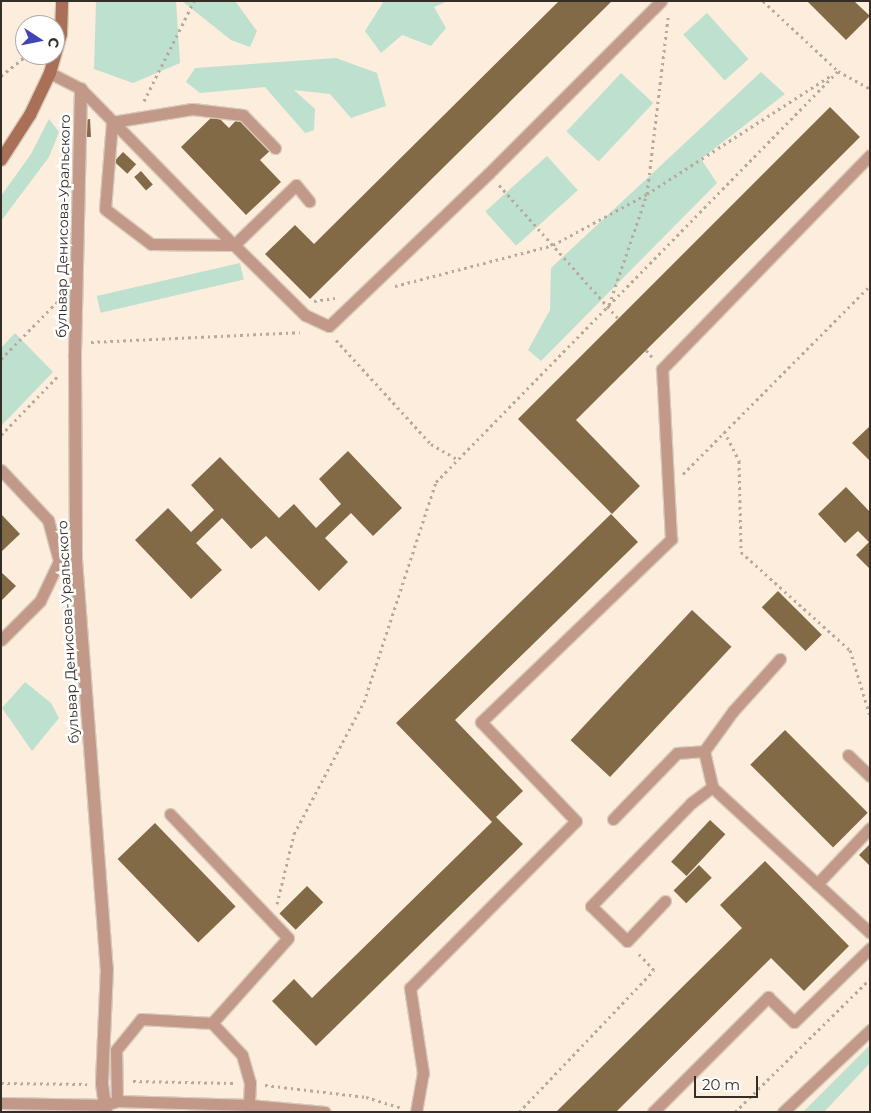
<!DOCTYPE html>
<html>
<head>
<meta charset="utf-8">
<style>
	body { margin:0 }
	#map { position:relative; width:871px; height:1113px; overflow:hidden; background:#fceddc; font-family:Montserrat,sans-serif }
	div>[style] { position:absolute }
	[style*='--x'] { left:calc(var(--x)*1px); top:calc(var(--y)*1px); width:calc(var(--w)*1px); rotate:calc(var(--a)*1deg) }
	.green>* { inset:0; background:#bde0cf; transform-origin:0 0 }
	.building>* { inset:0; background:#836a46; transform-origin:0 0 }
	.path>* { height:3px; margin-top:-1.5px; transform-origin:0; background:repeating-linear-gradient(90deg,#b6aa9c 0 2.5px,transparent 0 6.5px) }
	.roads { filter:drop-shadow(1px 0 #d8cbbb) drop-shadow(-1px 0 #d8cbbb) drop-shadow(0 1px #d8cbbb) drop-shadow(0 -1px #d8cbbb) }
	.lane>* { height:11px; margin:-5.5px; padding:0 5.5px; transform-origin:5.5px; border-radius:5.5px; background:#c29989 }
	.street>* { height:12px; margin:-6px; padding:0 6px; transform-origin:6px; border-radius:6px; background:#c29989 }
	.secondary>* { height:12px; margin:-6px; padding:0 6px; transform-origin:6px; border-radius:6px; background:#a96f57 }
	span { translate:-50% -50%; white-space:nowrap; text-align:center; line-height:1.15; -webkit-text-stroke:5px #fff; paint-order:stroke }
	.street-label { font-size:14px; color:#352e26 }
	.frame { position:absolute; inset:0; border:2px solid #352e26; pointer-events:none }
	.north { position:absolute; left:15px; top:15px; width:50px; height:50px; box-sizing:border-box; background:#fff; border:1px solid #aeaba8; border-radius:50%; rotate:101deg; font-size:14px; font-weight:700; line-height:20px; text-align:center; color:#352e26 }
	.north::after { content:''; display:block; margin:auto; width:18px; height:22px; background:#4343b8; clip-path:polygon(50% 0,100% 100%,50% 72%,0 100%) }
	.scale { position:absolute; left:694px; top:1076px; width:64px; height:22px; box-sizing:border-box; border:2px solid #352e26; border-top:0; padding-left:6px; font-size:15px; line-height:18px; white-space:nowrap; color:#352e26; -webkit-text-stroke:4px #fff; paint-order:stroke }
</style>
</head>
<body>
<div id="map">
	<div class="green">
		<div style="clip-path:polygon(96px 1px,176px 1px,180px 63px,133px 83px,94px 69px)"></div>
		<div style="clip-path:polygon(182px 1px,235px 1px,257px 31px,250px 47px,231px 40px)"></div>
		<div style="clip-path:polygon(384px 1px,448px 1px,434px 7px,446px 28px,431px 46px,402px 35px,381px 53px,365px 31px)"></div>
		<div style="left:707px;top:13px;width:62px;height:32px;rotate:48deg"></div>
		<div style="clip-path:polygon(336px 58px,377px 73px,386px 106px,351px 118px,330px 94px,294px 90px,315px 109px,314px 130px,305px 133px,265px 87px,200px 93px,186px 82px,195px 68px)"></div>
		<div style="clip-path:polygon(761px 72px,785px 94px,701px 159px,717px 183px,541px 361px,528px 350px,550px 310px,551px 268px)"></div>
		<div style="left:621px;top:73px;width:44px;height:80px;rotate:43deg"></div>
		<div style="clip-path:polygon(49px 119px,59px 132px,49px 157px,1px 221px,1px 196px,31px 154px)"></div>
		<div style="left:547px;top:156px;width:46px;height:83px;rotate:48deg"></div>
		<div style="left:240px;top:263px;width:17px;height:147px;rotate:77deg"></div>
		<div style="clip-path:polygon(15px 333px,53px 372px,1px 426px,1px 348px)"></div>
		<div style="clip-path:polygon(25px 682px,51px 703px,59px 718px,32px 751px,2px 708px)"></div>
		<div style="clip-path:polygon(870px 1045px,870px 1063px,824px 1112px,803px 1112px)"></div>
	</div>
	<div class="building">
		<div style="clip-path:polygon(559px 1px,612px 1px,310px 299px,265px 254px,295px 225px,314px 244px)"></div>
		<div style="clip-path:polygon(807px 1px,854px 1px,870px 16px,846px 40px)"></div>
		<div style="clip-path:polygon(830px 107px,860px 137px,576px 420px,640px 486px,612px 514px,518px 419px)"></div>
		<div style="clip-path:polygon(215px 114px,229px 128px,241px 115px,273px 148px,260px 160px,281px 182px,246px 215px,181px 147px)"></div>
		<div style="clip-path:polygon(90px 119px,91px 137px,83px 137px,83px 120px)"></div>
		<div style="left:123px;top:152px;width:18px;height:13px;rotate:43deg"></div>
		<div style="left:141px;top:171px;width:18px;height:9px;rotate:49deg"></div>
		<div style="clip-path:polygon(870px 426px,870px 461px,852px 443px)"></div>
		<div style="clip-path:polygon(348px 451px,402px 508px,373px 536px,351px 513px,325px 538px,348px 562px,319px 591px,266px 536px,251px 549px,222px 518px,196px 543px,222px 570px,191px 599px,135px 540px,168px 508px,191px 532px,214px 510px,191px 485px,220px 457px,279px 518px,294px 504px,316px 528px,341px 504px,319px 479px)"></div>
		<div style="clip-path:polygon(846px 487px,870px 512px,870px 569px,856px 555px,869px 542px,858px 531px,845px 543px,818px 514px)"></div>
		<div style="clip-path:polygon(1px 514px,20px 534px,1px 552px)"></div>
		<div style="clip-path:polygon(611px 514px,638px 542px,455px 720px,523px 791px,496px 817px,523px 844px,316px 1046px,272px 1001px,294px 979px,312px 998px,492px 822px,396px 723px)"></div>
		<div style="clip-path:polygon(1px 572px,16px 586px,1px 601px)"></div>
		<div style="left:778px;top:591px;width:62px;height:23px;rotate:45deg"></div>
		<div style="left:692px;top:610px;width:54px;height:178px;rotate:43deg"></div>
		<div style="left:785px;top:730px;width:117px;height:49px;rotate:45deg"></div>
		<div style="left:710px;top:820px;width:21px;height:57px;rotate:43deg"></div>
		<div style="left:155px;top:823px;width:116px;height:52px;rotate:46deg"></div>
		<div style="clip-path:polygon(870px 844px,870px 866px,859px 855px)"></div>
		<div style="clip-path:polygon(765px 861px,849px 946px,804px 991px,771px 958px,616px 1112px,556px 1112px,742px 928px,720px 905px)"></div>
		<div style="left:699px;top:865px;width:18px;height:36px;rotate:45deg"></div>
		<div style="left:307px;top:886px;width:23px;height:39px;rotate:45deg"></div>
	</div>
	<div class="path">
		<div style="--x:763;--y:1;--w:103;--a:43"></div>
		<div style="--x:838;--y:71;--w:37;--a:29"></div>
		<div style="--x:1;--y:76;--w:33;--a:-39"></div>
		<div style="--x:144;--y:101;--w:112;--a:-63.4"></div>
		<div style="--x:499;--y:185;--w:178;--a:48.2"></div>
		<div style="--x:395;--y:286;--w:163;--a:-14.5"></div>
		<div style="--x:553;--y:245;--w:107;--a:-28.5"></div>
		<div style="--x:647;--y:194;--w:221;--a:-32.8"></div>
		<div style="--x:314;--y:301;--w:21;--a:-8"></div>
		<div style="--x:609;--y:305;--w:117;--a:-71.1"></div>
		<div style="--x:647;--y:194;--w:178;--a:-83.2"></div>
		<div style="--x:336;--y:340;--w:141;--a:47.6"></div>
		<div style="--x:431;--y:444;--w:32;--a:30"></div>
		<div style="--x:91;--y:342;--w:209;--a:-2.7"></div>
		<div style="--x:646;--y:350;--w:9;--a:49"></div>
		<div style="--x:1;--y:359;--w:83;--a:-45.5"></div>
		<div style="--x:724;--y:431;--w:34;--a:63"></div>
		<div style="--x:739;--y:461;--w:91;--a:88.7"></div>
		<div style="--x:741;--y:552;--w:147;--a:42"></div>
		<div style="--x:850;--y:650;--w:69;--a:73.1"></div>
		<div style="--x:1;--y:435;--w:82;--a:-46"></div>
		<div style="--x:683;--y:474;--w:265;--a:-45.2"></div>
		<div style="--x:277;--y:904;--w:72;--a:-76.3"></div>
		<div style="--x:294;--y:834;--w:149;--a:-62.1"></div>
		<div style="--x:364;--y:702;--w:231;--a:-71.9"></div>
		<div style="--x:436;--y:482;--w:575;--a:-45.63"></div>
		<div style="--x:133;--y:1081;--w:101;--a:1.1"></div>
		<div style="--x:1;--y:1083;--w:86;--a:0.7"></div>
		<div style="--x:265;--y:1085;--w:102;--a:6.8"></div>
		<div style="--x:366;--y:1097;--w:37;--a:17"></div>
		<div style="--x:519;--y:1112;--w:196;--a:-46.4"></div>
		<div style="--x:654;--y:970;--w:23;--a:-133"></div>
		<div style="--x:735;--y:1112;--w:190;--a:-44.6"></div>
	</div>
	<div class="roads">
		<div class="lane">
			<div style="--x:50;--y:73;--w:35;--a:27"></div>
			<div style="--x:81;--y:89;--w:219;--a:45.6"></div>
			<div style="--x:234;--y:245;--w:86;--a:-44.1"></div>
			<div style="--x:296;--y:185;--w:21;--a:51"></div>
			<div style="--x:275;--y:148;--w:46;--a:-134.1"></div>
			<div style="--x:243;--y:115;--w:51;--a:-173.3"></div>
			<div style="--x:192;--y:109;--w:81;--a:170.8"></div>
			<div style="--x:112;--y:122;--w:87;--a:94.6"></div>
			<div style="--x:105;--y:209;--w:58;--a:37.3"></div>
			<div style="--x:151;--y:244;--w:83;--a:0.7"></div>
			<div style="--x:234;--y:245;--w:100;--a:44.6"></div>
			<div style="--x:305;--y:315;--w:26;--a:25"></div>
			<div style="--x:329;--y:326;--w:221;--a:-43.7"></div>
			<div style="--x:489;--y:173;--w:243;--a:-45"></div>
			<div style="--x:1;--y:470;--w:69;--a:46.8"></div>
			<div style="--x:48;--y:520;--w:42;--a:75"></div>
			<div style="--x:59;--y:561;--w:44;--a:115.4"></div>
			<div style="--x:40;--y:601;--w:55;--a:135"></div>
			<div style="--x:780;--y:659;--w:70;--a:132.1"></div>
			<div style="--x:733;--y:711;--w:49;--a:125.9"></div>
			<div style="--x:704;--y:751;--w:37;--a:77"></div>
			<div style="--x:712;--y:787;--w:215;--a:42.7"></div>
			<div style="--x:848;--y:755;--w:30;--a:44"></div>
			<div style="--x:170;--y:814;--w:171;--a:46.4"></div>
			<div style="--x:288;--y:938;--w:114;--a:131.8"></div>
			<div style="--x:613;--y:819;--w:92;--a:-45.9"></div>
			<div style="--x:677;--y:753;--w:27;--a:-4"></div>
			<div style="--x:817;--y:884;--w:77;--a:-46.6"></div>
			<div style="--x:665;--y:901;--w:55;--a:133.5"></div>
			<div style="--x:627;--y:941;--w:50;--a:-135.8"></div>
			<div style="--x:591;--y:906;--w:144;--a:-45.8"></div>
			<div style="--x:691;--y:803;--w:26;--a:-37"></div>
			<div style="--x:117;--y:1101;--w:51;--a:-91.1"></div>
			<div style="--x:116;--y:1050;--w:40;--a:-51"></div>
			<div style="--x:141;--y:1019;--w:71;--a:3.2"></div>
			<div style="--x:212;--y:1023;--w:44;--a:46.8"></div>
			<div style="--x:242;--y:1055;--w:29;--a:74"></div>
			<div style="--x:250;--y:1083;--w:22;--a:93"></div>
			<div style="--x:1;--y:1103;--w:104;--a:1.1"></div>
			<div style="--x:105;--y:1105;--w:13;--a:-18"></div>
			<div style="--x:117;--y:1101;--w:132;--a:1.7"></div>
			<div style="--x:249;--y:1105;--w:76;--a:5.3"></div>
			<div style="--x:416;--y:1112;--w:40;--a:-80"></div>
			<div style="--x:423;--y:1073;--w:86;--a:-98.7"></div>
			<div style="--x:410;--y:988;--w:235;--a:-45.2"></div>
			<div style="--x:576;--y:821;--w:137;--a:-133.8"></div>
			<div style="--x:481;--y:722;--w:264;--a:-43.9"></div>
			<div style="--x:671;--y:539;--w:170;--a:-93"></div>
			<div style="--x:662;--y:369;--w:298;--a:-45.8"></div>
			<div style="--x:653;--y:1112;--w:163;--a:-45"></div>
			<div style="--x:768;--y:997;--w:36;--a:44"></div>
			<div style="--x:794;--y:1022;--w:106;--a:-44.2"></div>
			<div style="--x:783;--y:1112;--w:120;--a:-43.3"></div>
		</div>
		<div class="street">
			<div style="--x:81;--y:89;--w:269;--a:91.3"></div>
			<div style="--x:75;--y:358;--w:202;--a:89.7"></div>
			<div style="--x:76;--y:560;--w:409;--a:85.7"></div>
			<div style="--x:107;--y:968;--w:116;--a:92.5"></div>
			<div style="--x:102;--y:1084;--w:28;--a:82"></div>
		</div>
		<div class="secondary">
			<div style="--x:1;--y:160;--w:54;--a:-57.2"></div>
			<div style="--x:30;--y:115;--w:47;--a:-64.5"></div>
			<div style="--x:50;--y:73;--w:41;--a:-74.2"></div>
			<div style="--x:61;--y:34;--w:33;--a:-88"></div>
		</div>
	</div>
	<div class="street-label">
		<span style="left:63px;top:226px;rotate:-89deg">бульвар Денисова-Уральского</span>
		<span style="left:68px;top:632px;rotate:-93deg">бульвар Денисова-Уральского</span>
	</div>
	<div class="frame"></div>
	<div class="north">С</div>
	<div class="scale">20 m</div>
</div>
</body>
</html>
